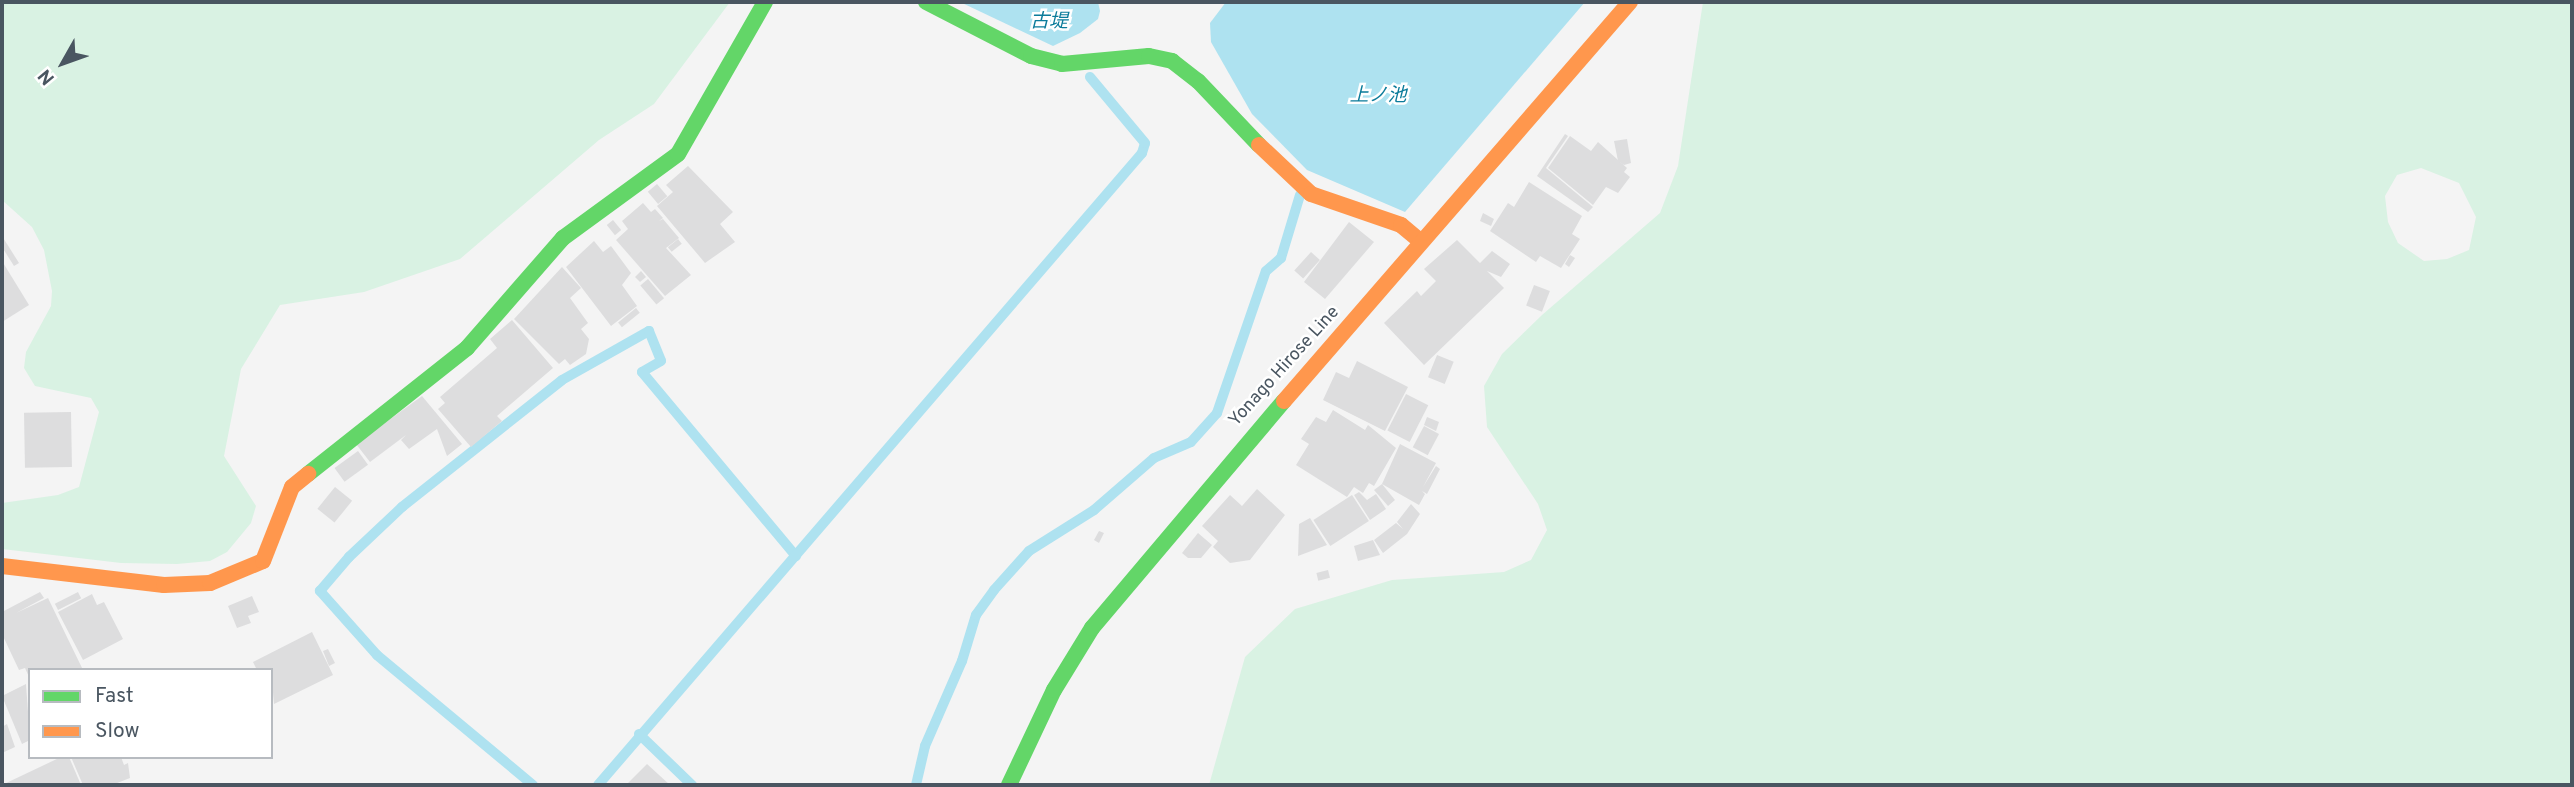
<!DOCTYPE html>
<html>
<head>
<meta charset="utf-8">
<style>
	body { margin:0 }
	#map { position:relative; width:2574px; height:787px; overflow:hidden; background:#f4f4f4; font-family:Overpass,"Noto Sans JP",sans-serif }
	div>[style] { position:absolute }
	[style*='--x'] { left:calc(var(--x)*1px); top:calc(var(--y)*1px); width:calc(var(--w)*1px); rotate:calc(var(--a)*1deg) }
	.green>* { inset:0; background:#d9f2e3 }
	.water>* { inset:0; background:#aee2f0 }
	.stream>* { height:10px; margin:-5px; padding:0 5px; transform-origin:5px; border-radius:5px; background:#aee2f0 }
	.building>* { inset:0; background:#ddddde; transform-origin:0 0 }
	.fast>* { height:16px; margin:-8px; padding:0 8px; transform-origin:8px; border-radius:8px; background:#63d668 }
	.slow>* { height:16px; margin:-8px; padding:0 8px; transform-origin:8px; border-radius:8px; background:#ff974d }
	span { translate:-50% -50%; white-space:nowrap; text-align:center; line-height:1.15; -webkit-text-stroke:5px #fff; paint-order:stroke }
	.street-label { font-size:18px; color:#4a5661 }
	.water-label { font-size:19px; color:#0c7c9b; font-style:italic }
	.frame { position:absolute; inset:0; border:4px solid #4a5661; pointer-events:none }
	.legend { position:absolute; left:28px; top:668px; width:245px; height:91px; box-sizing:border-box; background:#fff; border:2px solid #b7bbc0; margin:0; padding:9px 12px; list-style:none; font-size:21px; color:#4a5661 }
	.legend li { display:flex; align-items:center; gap:14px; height:35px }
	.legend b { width:35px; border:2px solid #b7bbc0 }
	.north { position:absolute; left:28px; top:28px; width:70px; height:70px; -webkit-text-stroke:5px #fff; paint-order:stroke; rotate:230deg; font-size:19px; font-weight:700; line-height:28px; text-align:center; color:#4a5661 }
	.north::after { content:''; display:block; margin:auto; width:24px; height:32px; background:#4a5661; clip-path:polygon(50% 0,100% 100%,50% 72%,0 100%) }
</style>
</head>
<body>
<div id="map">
	<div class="green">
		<div style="clip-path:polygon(2px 2px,730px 2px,654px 104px,599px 140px,460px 259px,364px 292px,280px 305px,241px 369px,224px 456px,256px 506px,251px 523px,227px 552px,210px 561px,177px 564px,121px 563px,2px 549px,2px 503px,58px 495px,79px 487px,99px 412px,91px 398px,35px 386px,24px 368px,26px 352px,51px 306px,52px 291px,44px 250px,32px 227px,2px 200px)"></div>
		<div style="clip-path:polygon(evenodd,1703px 2px,2572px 2px,2572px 785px,1209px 785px,1245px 657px,1295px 609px,1392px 580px,1504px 572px,1531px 560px,1547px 530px,1538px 504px,1487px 427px,1484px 386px,1502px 354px,1542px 315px,1660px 213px,1678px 166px,1703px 2px,2421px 168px,2459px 183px,2476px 217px,2469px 250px,2447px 259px,2424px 261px,2398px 243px,2388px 222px,2385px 196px,2397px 175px,2421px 168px)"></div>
	</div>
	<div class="water">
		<div style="clip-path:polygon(960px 2px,1098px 2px,1100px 11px,1098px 19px,1080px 33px,1053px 46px)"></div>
		<div style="clip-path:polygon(1226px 2px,1585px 2px,1405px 212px,1307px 170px,1252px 114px,1211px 42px,1210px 23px)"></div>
	</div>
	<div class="stream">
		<div style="--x:639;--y:734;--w:74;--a:43.9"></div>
		<div style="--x:533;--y:785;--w:203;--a:-140.2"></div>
		<div style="--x:377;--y:655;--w:86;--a:-131.7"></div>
		<div style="--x:320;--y:591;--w:45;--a:-49.5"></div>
		<div style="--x:349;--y:557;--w:73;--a:-43.3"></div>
		<div style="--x:402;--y:507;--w:204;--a:-38.4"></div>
		<div style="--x:562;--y:380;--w:100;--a:-29.4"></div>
		<div style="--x:649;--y:331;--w:32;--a:68"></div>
		<div style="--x:661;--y:361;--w:22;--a:150"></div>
		<div style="--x:642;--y:372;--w:240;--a:50.1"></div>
		<div style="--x:598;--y:785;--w:834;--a:-49.28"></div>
		<div style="--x:1142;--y:153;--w:10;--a:-73"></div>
		<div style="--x:1145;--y:143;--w:86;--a:-129.8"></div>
		<div style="--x:916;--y:785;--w:40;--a:-77"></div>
		<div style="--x:925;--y:746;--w:93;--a:-66.5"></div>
		<div style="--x:962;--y:661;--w:48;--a:-73.1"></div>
		<div style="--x:976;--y:615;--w:31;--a:-54"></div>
		<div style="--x:994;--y:590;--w:52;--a:-48.1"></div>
		<div style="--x:1029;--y:551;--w:77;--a:-32.2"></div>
		<div style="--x:1094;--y:510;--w:79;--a:-40.9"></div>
		<div style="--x:1154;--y:458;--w:40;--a:-23.4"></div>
		<div style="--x:1191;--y:442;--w:39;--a:-48"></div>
		<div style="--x:1217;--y:413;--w:150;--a:-71"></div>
		<div style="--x:1266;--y:271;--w:20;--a:-41"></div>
		<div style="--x:1281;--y:258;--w:66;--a:-73.2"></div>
	</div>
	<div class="building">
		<div style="clip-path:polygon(1565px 134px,1568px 136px,1546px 168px,1593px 207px,1588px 212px,1537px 176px)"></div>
		<div style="clip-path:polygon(1570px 136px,1591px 151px,1598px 142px,1627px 168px,1624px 172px,1630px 177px,1618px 193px,1606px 187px,1593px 205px,1548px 168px)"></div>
		<div style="clip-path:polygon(1627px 139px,1631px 163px,1624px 165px,1618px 161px,1614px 141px)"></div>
		<div style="clip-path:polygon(688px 166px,733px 212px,720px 224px,735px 242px,705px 263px,657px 206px,673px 192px,666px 185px)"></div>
		<div style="clip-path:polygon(1529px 182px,1582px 216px,1572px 234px,1580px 239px,1561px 268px,1540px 256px,1536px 262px,1490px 231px,1508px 203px,1514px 207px)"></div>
		<div style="left:657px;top:184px;width:16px;height:12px;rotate:50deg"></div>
		<div style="clip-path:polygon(643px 203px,651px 212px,655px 209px,663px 218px,659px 221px,663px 219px,679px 238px,666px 248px,691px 275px,665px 296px,616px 240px,628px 229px,622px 221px)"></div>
		<div style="clip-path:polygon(1483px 213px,1494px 219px,1491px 226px,1480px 221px)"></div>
		<div style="left:613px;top:220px;width:13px;height:8px;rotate:51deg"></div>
		<div style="clip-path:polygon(1349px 222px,1374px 242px,1325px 299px,1304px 282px)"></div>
		<div style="clip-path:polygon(2px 236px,19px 263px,14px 266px,2px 247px)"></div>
		<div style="left:678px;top:239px;width:6px;height:13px;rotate:51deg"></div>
		<div style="clip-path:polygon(1457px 240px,1480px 263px,1492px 251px,1510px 264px,1501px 277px,1487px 271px,1504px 288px,1424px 365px,1384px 323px,1417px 291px,1421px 296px,1436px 281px,1424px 269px)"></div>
		<div style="clip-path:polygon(594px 241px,603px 252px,611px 246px,631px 273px,622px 285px,637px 306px,611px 326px,566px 267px)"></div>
		<div style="left:1311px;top:252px;width:12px;height:25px;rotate:42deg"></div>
		<div style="clip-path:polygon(1570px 255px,1575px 258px,1569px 267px,1565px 264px)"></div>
		<div style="clip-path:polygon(2px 261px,29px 305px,2px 322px)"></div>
		<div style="clip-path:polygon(562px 267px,581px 288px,570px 298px,588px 323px,581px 329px,589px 339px,586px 354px,570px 365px,565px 359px,559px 364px,514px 319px)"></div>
		<div style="clip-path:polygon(641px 271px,646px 277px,640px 282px,635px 277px)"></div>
		<div style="left:648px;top:279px;width:25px;height:10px;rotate:50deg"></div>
		<div style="left:1534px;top:285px;width:17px;height:22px;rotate:21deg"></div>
		<div style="left:636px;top:308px;width:6px;height:23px;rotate:51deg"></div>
		<div style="clip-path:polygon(512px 320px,553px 368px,497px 416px,502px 421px,471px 447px,438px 409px,445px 403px,440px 397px,497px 348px,490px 339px)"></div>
		<div style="left:1437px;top:355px;width:18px;height:24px;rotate:22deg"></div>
		<div style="clip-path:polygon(1357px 361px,1408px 387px,1385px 431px,1323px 400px,1336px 372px,1349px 378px)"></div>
		<div style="left:1406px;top:394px;width:25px;height:41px;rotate:27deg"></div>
		<div style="clip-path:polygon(422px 396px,462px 444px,447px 456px,437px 429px,409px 449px,401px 440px,406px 435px,370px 462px,356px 444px)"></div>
		<div style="clip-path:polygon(1333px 410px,1365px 430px,1368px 425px,1396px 448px,1374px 486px,1369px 483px,1363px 493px,1354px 487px,1347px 497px,1296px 465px,1309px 444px,1301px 439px,1316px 417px,1326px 422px)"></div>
		<div style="left:71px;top:412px;width:55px;height:47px;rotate:89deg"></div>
		<div style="clip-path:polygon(1427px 417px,1439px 422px,1436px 431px,1424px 425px)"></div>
		<div style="left:1424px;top:426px;width:17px;height:24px;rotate:28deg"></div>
		<div style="clip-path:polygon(1400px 444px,1436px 463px,1423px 487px,1436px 466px,1440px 469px,1427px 494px,1422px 491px,1425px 494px,1419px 505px,1382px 484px,1395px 500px,1388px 506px,1374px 490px,1382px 484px)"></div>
		<div style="left:358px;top:451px;width:17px;height:29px;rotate:54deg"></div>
		<div style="left:335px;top:487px;width:22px;height:28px;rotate:39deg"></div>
		<div style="clip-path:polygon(1257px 489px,1285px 515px,1250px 560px,1230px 563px,1213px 547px,1218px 541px,1202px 526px,1230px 495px,1242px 506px)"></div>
		<div style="clip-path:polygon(1359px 492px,1367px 500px,1376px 494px,1386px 509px,1370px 520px,1354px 495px)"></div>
		<div style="left:1352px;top:495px;width:31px;height:46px;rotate:57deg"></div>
		<div style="clip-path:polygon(1411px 504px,1420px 514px,1407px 534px,1383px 553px,1374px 540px,1396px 523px,1403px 529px,1397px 522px)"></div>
		<div style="clip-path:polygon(1310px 518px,1327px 545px,1298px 556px,1299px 524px)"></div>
		<div style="clip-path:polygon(1099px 531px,1104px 533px,1099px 543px,1094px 540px)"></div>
		<div style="clip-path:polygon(1198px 533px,1212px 545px,1201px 558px,1188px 558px,1182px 553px)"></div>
		<div style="clip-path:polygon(1373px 540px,1380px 555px,1358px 561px,1354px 546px)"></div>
		<div style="left:1328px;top:570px;width:8px;height:12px;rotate:76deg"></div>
		<div style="clip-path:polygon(40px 592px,44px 598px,16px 613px,48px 598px,83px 670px,30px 670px,30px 679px,25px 668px,19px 670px,2px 634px,2px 612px)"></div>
		<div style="left:78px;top:592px;width:7px;height:26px;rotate:63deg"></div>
		<div style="clip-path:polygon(92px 594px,97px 605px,104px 602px,123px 639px,83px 660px,58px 612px)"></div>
		<div style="clip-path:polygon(252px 596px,259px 612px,248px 616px,251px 623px,237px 628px,228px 606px)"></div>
		<div style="clip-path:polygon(312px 632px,333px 675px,274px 704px,271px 670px,257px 670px,253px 662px)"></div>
		<div style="clip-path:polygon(328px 649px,335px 663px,329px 666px,323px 651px)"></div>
		<div style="clip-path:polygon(26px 684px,30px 740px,22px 744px,2px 696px)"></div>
		<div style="clip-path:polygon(7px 724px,15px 747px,2px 753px,2px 727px)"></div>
		<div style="clip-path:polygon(61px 757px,69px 757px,81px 785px,2px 785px)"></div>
		<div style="clip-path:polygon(71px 757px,121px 757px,124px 765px,128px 763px,130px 778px,112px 785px,83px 785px)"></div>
		<div style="clip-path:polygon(647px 764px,670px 785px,628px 783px)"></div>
	</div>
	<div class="fast">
		<div style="--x:926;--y:2;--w:118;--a:27.2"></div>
		<div style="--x:1031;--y:56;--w:32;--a:14"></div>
		<div style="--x:1062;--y:64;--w:87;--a:-5.3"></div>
		<div style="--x:1149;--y:56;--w:24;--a:12"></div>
		<div style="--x:1172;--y:61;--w:33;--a:38"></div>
		<div style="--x:1198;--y:81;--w:88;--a:46.4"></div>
		<div style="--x:308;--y:474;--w:203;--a:-38.4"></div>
		<div style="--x:467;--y:348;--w:146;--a:-48.9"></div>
		<div style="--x:563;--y:238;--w:142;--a:-36.1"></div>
		<div style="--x:678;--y:154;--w:175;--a:-60.2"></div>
		<div style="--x:1009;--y:785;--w:105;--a:-64.7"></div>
		<div style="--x:1054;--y:690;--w:73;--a:-58.5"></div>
		<div style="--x:1092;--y:628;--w:297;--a:-49.8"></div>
	</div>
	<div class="slow">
		<div style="--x:1259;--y:145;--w:71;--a:43.3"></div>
		<div style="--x:1311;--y:194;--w:95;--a:19"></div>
		<div style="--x:1401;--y:225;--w:26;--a:40"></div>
		<div style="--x:1284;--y:401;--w:528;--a:-49.07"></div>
		<div style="--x:2;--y:566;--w:163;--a:6.7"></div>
		<div style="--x:164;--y:585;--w:46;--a:-2.5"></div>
		<div style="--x:210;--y:583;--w:57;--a:-22.5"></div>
		<div style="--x:263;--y:561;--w:79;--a:-68.6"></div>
		<div style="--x:292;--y:487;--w:21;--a:-39"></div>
	</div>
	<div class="street-label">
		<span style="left:1285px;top:367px;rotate:-48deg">Yonago Hirose Line</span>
	</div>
	<div class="water-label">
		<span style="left:1049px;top:23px">古堤</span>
		<span style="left:1378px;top:97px">上ノ池</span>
	</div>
	<div class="frame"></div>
	<ul class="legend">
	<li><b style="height:9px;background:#63d668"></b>Fast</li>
	<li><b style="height:9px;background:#ff974d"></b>Slow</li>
	</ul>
	<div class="north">N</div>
</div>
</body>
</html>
